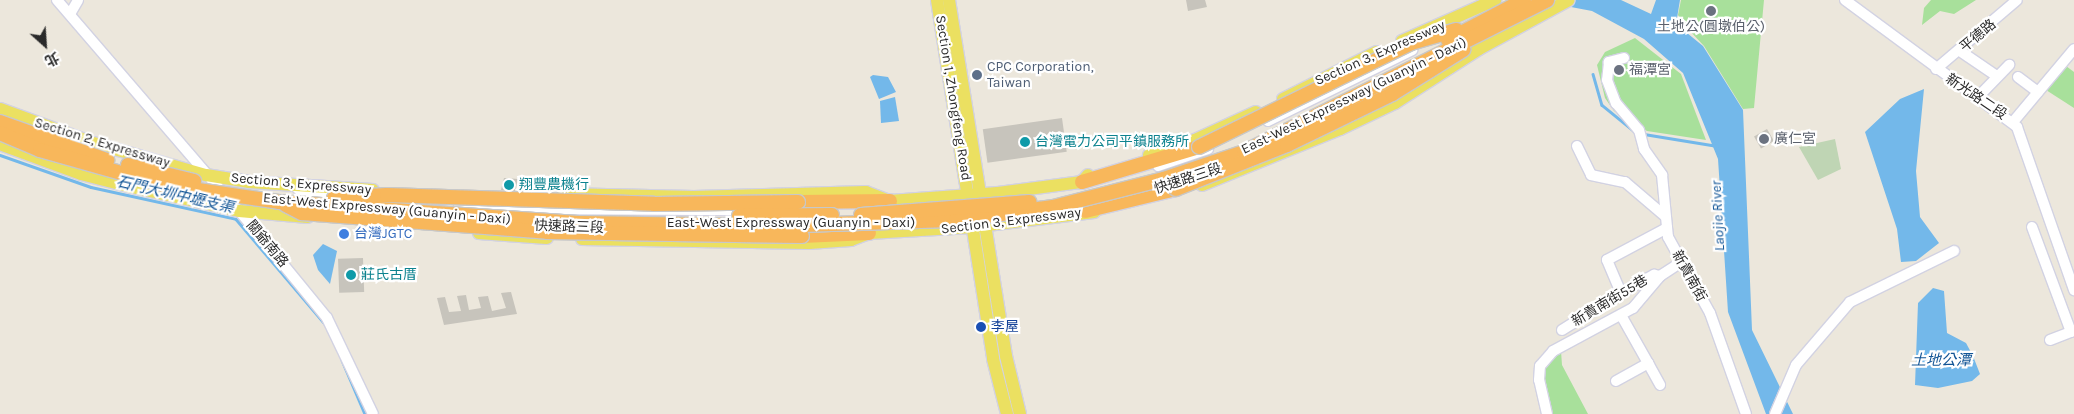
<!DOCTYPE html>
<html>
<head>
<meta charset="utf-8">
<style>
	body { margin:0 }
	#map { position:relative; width:2074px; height:414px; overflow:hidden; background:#ece7dc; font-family:Karla,"Noto Sans TC",sans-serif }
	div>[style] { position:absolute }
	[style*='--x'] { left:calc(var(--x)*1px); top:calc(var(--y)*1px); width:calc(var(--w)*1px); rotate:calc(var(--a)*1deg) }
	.green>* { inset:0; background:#a8e09b }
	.cemetery>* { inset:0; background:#bfd5b4 }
	.water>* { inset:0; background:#73b8ea }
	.stream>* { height:2.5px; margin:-1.25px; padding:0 1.25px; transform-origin:1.25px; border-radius:1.25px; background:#73b8ea }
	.building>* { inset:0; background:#c7c4bc; transform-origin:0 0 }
	.roads { filter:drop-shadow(1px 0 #d2d2e2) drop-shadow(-1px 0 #d2d2e2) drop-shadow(0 1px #d2d2e2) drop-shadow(0 -1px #d2d2e2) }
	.minor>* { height:10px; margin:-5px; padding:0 5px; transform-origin:5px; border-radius:5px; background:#fff }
	.major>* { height:12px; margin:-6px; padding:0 6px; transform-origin:6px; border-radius:6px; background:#ebe061 }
	.highway>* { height:14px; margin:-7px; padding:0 7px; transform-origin:7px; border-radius:7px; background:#f8b75b }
	.bridges { filter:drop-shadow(1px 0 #c8c8c8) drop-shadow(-1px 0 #c8c8c8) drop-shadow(0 1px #c8c8c8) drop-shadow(0 -1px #c8c8c8) }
	.highway-bridge>* { height:14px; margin:-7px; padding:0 7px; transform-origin:7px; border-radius:7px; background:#f8b75b }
	.dots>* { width:14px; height:14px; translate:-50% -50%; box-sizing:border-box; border:2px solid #fff; border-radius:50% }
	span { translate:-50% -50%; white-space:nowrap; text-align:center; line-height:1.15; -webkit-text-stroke:4.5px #fff; paint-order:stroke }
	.worship-label { font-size:14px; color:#5b616d }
	.left { translate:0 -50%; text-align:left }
	.street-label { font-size:14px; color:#2a2a2a }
	.service-label { font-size:14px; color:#4e5e75 }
	.culture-label { font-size:14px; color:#0d838f }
	.shop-label { font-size:14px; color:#366cbe }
	.transit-label { font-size:14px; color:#164399 }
	.water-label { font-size:15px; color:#125596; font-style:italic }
	.north { position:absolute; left:20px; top:20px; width:50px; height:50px; -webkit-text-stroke:4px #fff; paint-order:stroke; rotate:154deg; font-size:14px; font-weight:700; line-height:20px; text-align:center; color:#2a2a2a }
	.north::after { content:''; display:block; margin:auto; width:18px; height:22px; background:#2a2a2a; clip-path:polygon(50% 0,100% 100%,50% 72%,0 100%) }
</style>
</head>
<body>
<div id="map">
	<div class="green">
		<div style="clip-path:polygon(1681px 0,1764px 0,1754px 108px,1743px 109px,1704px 46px,1689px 30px,1678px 15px)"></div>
		<div style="clip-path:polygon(1931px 0,1976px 0,1954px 14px,1940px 11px,1922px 25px,1924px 8px)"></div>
		<div style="clip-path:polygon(1635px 38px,1681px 74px,1706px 140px,1647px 131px,1614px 111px,1605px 98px,1597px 65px,1605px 52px)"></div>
		<div style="clip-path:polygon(2066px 66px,2074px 72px,2074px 108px,2046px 90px)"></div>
		<div style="clip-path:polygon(1561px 351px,1562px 365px,1588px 414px,1551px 414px,1543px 374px,1552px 357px)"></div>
	</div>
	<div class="cemetery">
		<div style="clip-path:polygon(1835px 139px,1841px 169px,1818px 180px,1799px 147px)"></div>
	</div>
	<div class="water">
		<div style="clip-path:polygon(1534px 0,1621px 0,1651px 14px,1656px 0,1680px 0,1676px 24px,1703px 46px,1743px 110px,1752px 330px,1793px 414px,1766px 414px,1728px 312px,1718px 159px,1683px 73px,1644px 39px,1592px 11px)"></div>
		<div style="clip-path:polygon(873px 75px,888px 77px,896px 92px,879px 99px,870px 77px)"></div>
		<div style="clip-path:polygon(1924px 89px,1916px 171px,1920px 217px,1939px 243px,1916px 261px,1901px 262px,1897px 229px,1865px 132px,1900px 99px)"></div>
		<div style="clip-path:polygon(895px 97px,899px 121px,881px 123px,880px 101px)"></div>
		<div style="clip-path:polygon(323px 244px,337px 251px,330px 284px,318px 270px,313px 255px)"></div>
		<div style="clip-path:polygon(1933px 288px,1944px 291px,1947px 333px,1966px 343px,1973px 356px,1980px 374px,1972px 381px,1938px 388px,1915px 385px,1918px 303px)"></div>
	</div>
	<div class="stream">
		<div style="--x:1593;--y:74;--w:32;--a:74"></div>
		<div style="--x:1602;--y:105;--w:41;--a:39.1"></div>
		<div style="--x:1644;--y:134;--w:74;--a:9.3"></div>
		<div style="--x:0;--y:155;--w:96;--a:19.4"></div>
		<div style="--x:91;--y:187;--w:148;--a:12.4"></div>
		<div style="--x:236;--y:219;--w:138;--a:49.7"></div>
		<div style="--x:342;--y:360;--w:59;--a:66.9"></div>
	</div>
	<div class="building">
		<div style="clip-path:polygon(1186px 0,1205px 0,1207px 7px,1188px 11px)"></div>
		<div style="left:1062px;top:118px;width:34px;height:80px;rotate:82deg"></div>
		<div style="left:1767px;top:129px;width:14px;height:15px;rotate:60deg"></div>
		<div style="clip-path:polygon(504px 178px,518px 179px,515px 191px,501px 190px)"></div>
		<div style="left:363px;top:258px;width:34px;height:25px;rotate:88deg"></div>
		<div style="clip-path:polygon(511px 292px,517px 314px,444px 325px,437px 298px,445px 297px,449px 312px,461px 311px,457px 296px,466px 295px,469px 310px,481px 308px,478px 297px,488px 296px,492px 311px,506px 308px,501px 293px)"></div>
	</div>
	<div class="roads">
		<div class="minor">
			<div style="--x:57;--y:0;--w:257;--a:49.3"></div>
			<div style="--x:1845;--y:0;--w:214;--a:36.4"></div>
			<div style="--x:2017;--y:127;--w:173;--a:70.7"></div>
			<div style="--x:70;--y:14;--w:16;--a:-60"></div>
			<div style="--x:1960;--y:51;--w:42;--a:34.4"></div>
			<div style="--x:1624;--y:58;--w:16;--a:165"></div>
			<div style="--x:1609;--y:62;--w:18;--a:96"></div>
			<div style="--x:1607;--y:80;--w:25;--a:69"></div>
			<div style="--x:1616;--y:103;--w:35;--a:50"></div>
			<div style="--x:1639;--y:130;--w:20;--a:75"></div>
			<div style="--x:1644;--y:149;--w:32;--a:55"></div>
			<div style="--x:1662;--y:175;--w:62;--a:84.5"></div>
			<div style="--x:1668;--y:237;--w:87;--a:61.1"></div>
			<div style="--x:1710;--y:313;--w:107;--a:70.4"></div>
			<div style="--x:1936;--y:69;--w:106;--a:-40.4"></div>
			<div style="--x:2018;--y:77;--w:25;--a:37"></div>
			<div style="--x:1978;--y:97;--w:45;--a:-45.9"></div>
			<div style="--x:1268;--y:121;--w:161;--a:-26.2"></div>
			<div style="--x:2013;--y:122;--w:95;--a:-50.1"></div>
			<div style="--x:1577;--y:146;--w:32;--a:64"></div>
			<div style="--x:1591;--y:175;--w:35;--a:12"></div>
			<div style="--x:1625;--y:182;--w:52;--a:40.4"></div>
			<div style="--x:1158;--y:166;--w:53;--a:-18.8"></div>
			<div style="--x:295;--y:186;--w:10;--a:45"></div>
			<div style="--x:302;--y:193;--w:38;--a:5"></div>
			<div style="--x:459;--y:204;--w:64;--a:4.5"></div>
			<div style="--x:523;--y:209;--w:224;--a:0.3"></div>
			<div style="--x:237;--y:208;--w:142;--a:50.7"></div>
			<div style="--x:327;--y:318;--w:106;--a:64.4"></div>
			<div style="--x:2032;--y:227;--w:112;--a:69.6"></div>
			<div style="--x:1621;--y:293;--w:36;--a:-113"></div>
			<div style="--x:1607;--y:260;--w:68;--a:-28.1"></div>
			<div style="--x:1562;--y:330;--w:70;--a:-32.1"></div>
			<div style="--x:1621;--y:293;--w:38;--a:-29"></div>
			<div style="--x:1654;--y:275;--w:6;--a:9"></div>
			<div style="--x:2050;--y:340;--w:26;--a:-21"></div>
			<div style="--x:1648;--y:363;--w:25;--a:61"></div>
			<div style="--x:1616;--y:381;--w:37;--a:-29"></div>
			<div style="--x:1648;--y:363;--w:55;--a:-119.4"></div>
			<div style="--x:1547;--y:414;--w:35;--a:-103"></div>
			<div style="--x:1539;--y:380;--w:14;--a:-86"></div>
			<div style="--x:1540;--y:366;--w:20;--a:-49"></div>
			<div style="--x:1553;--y:351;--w:91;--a:-28.3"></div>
			<div style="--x:1633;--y:308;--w:42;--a:-49.8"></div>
			<div style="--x:1660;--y:276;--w:24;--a:-33"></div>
			<div style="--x:1775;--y:414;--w:53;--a:-66.8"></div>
			<div style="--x:1796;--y:365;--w:83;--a:-49.4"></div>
			<div style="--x:1850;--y:302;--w:116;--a:-26.1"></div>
		</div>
		<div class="major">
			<div style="--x:937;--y:0;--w:363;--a:81.1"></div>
			<div style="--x:993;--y:359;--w:57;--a:75.7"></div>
			<div style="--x:949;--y:0;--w:361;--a:80.9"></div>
			<div style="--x:1006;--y:356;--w:60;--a:76.4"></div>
			<div style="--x:1402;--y:41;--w:102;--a:-23.8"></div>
			<div style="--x:1283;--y:99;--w:105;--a:-26.6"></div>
			<div style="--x:0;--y:109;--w:96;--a:20.1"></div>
			<div style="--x:90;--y:142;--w:121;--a:15.9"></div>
			<div style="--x:206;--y:175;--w:44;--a:9.2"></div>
			<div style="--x:249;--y:182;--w:124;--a:3.7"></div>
			<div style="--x:0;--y:144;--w:86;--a:20.3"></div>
			<div style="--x:81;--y:174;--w:53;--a:14.3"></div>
			<div style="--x:132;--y:187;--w:110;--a:12.6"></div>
			<div style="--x:239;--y:211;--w:69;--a:5"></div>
			<div style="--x:1149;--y:155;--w:48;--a:-18.1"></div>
			<div style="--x:1195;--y:140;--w:67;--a:-24.7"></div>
			<div style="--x:1202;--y:185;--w:149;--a:-22.1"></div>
			<div style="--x:1340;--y:129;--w:61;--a:-25.3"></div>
			<div style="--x:1395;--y:103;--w:100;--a:-32.7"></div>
			<div style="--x:1479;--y:49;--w:102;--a:-28.6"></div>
			<div style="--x:563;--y:194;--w:131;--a:1.3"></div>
			<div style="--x:694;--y:197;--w:172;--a:-1.7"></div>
			<div style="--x:866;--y:192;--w:26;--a:21"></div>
			<div style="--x:890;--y:201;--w:108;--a:-4.2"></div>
			<div style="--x:998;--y:193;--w:85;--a:-7.5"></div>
			<div style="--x:1082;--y:182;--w:9;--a:-49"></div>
			<div style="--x:479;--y:233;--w:68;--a:4.2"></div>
			<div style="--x:582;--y:239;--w:227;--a:1"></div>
			<div style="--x:809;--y:243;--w:42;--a:-4.1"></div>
			<div style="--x:851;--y:240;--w:19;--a:-21"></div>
			<div style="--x:869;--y:233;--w:103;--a:-3.3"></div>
			<div style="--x:972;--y:227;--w:123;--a:-7"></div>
		</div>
		<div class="highway">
			<div style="--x:1082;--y:182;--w:122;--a:-16.7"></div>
			<div style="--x:798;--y:202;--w:92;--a:-0.6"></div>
			<div style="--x:1085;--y:211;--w:94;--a:-13.6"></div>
			<div style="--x:802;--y:236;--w:67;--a:-2.6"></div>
		</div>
	</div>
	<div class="bridges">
		<div class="highway-bridge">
			<div style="--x:1448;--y:40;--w:86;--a:-27.8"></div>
			<div style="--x:0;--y:122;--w:114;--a:19.6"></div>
			<div style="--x:0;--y:133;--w:43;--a:23"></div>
			<div style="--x:40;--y:150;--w:129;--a:15.8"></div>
			<div style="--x:164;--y:185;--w:116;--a:8.4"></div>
			<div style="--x:279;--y:202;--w:303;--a:4"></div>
			<div style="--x:581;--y:223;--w:190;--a:0.9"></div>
			<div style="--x:771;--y:226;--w:185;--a:-1.9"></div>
			<div style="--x:956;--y:220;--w:98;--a:-7.6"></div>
			<div style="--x:1053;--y:207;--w:114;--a:-14.2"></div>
			<div style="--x:1164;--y:179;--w:84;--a:-18.6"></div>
			<div style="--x:1244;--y:152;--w:339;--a:-26.6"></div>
			<div style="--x:1199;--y:147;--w:236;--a:-26.1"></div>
			<div style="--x:1411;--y:43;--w:47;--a:-16.1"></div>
			<div style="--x:128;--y:165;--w:68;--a:13.6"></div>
			<div style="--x:1176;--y:189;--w:119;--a:-21.6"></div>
			<div style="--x:1287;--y:145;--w:117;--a:-25.9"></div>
			<div style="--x:1392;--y:94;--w:84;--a:-31.8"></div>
			<div style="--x:334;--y:198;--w:53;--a:-3.2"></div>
			<div style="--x:387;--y:195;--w:267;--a:1.9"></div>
			<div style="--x:654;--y:204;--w:144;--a:-0.8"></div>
			<div style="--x:286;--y:205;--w:18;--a:27"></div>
			<div style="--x:302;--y:213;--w:246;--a:4.4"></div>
			<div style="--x:547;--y:232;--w:255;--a:0.9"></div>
			<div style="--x:861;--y:215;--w:169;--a:-4.4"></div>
			<div style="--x:739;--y:216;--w:93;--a:-0.6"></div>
		</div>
	</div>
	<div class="dots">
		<div style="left:1711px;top:11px;background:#6b7280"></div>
		<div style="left:1619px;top:70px;background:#6b7280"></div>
		<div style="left:977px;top:75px;background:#5c6f8a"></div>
		<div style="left:1764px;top:139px;background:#6b7280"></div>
		<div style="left:1025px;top:142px;background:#0f9aa8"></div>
		<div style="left:509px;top:185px;background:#0f9aa8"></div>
		<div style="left:344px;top:234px;background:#3f7fe0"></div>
		<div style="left:351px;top:275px;background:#0f9aa8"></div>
		<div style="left:981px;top:327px;background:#1a4fb4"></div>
	</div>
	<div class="worship-label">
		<span style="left:1711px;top:27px">土地公(圓墩伯公)</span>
		<span class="left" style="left:1629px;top:70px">福潭宮</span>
		<span class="left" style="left:1774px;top:139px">廣仁宮</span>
	</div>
	<div class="street-label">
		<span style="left:1978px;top:36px;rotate:-40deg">平德路</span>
		<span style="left:1380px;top:53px;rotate:-24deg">Section 3, Expressway</span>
		<span style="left:1354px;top:96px;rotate:-26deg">East-West Expressway (Guanyin - Daxi)</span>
		<span style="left:1976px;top:97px;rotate:34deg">新光路二段</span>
		<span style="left:953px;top:98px;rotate:81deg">Section 1, Zhongfeng Road</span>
		<span style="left:102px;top:143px;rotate:17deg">Section 2, Expressway</span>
		<span style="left:1188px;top:179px;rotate:-18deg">快速路三段</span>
		<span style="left:301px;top:184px;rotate:5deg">Section 3, Expressway</span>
		<span style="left:387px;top:209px;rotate:5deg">East-West Expressway (Guanyin - Daxi)</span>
		<span style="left:1011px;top:221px;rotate:-7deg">Section 3, Expressway</span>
		<span style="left:791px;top:223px">East-West Expressway (Guanyin - Daxi)</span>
		<span style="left:569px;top:227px;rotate:2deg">快速路三段</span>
		<span style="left:267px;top:244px;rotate:50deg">關爺南路</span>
		<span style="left:1689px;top:276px;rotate:61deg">新貴南街</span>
		<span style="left:1610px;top:301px;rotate:-31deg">新貴南街55巷</span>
	</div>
	<div class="service-label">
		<span class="left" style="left:987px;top:75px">CPC Corporation,<br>Taiwan</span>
	</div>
	<div class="culture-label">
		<span class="left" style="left:1035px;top:142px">台灣電力公司平鎮服務所</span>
		<span class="left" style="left:519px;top:185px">翔豐農機行</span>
		<span class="left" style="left:361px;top:275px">莊氏古厝</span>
	</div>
	<div class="shop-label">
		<span class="left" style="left:354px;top:234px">台灣JGTC</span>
	</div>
	<div class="transit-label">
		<span class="left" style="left:991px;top:327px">李屋</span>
	</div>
	<div class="water-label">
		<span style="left:175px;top:195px;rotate:13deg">石門大圳中壢支渠</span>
		<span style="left:1718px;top:216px;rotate:-93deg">Laojie River</span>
		<span style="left:1941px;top:361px">土地公潭</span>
	</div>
	<div class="north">北</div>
</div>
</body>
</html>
